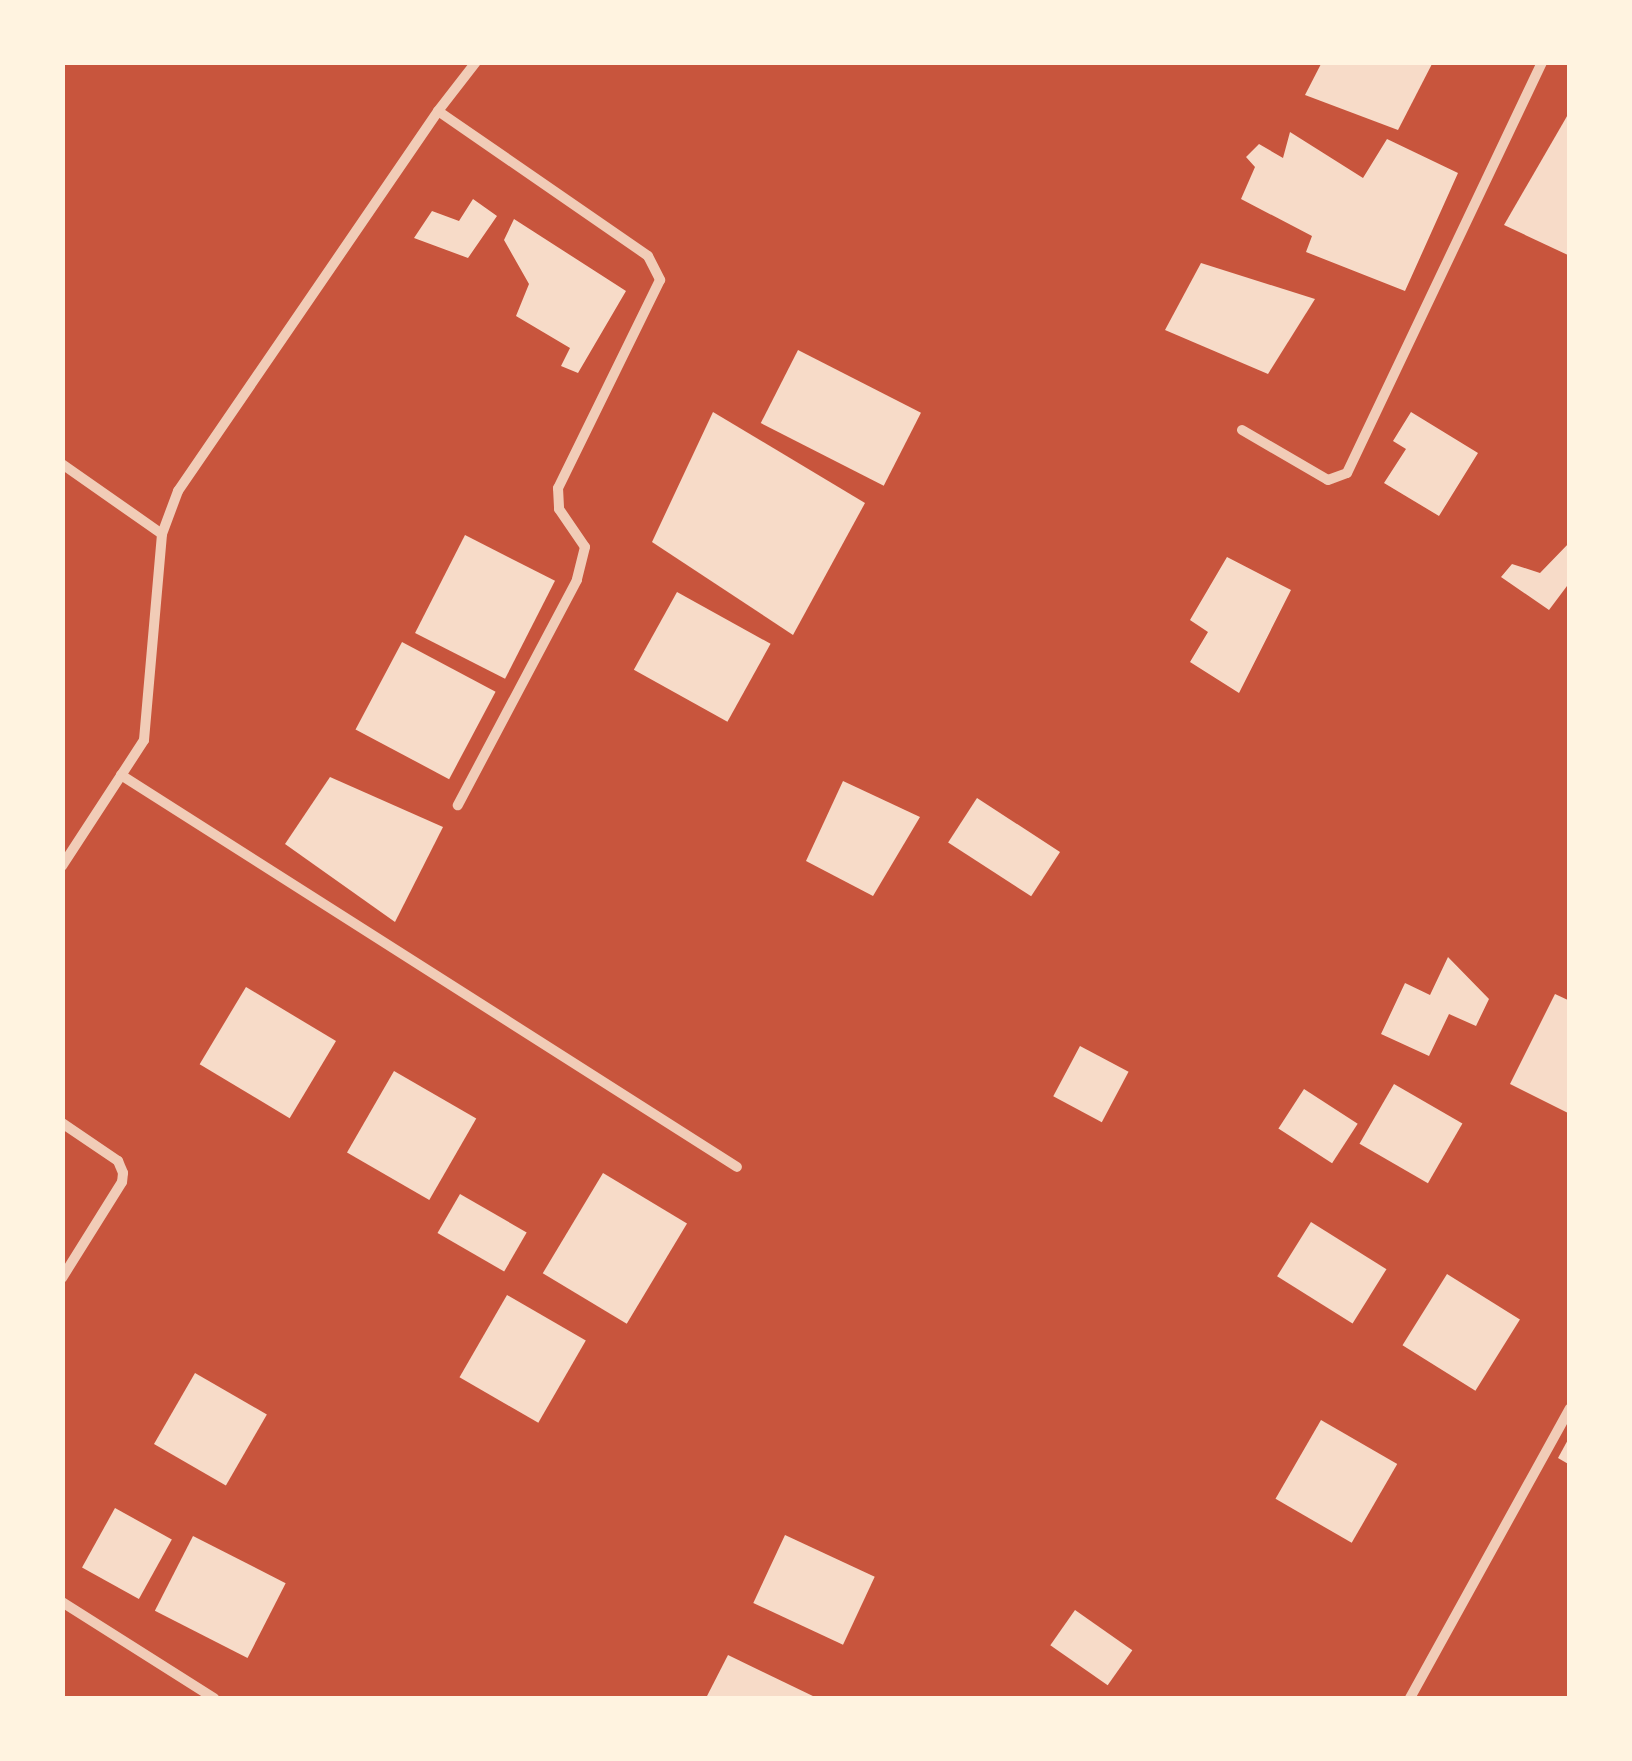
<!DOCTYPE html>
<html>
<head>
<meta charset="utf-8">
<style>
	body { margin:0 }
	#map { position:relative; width:1632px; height:1761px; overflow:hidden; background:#c8553d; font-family:Quicksand,sans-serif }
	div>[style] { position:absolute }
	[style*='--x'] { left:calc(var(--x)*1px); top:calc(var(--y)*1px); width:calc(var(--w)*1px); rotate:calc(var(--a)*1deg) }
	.building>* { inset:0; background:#f7dbc8; transform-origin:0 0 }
	.minor>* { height:10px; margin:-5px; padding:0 5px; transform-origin:5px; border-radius:5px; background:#f1ccb7 }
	span { translate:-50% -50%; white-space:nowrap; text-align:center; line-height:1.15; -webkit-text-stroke:9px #fff3e0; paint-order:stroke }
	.frame { position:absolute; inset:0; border:65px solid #fff3e0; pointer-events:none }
</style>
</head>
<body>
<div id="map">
	<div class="building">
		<div style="clip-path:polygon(1322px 62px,1433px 62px,1398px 130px,1305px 95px)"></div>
		<div style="clip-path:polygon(1570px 111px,1570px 256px,1504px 225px)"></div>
		<div style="clip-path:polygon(1290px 132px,1363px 178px,1387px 139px,1458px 173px,1405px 291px,1306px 252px,1312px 236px,1241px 199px,1255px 167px,1246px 157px,1259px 144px,1283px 158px)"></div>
		<div style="clip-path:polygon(473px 199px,497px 216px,468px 258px,414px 238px,432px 211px,459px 221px)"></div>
		<div style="clip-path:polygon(514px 219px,626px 291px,578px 373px,561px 366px,570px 348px,516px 316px,529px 284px,504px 240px)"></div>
		<div style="clip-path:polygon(1201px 263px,1315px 299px,1268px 374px,1165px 330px)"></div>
		<div style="left:798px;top:350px;width:138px;height:82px;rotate:27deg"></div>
		<div style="clip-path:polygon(713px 412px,865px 503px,793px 635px,652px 542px)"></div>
		<div style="clip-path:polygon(1411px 412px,1478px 453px,1439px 516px,1384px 483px,1406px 449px,1393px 441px)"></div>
		<div style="left:465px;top:535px;width:101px;height:110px;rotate:27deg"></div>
		<div style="clip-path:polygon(1570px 542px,1570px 582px,1549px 610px,1501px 577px,1512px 564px,1540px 573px)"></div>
		<div style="clip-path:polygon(1227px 557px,1291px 590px,1239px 693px,1190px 662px,1208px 632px,1190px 620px)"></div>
		<div style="left:677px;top:592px;width:107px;height:89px;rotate:29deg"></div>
		<div style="left:402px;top:642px;width:106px;height:99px;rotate:28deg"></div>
		<div style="clip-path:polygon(330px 777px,443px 827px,395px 922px,285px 844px)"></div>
		<div style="clip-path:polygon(843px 781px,920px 817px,873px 896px,806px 861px)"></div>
		<div style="left:977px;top:798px;width:99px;height:53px;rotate:33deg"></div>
		<div style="clip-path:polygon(1448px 957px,1489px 999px,1476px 1026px,1449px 1014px,1429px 1056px,1381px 1034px,1405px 983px,1430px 995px)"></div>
		<div style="left:246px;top:987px;width:105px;height:90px;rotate:31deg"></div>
		<div style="clip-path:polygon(1555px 994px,1570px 1001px,1570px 1114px,1510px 1084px)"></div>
		<div style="left:1080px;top:1046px;width:55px;height:57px;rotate:28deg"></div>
		<div style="left:394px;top:1071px;width:95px;height:94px;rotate:30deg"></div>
		<div style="left:1394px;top:1084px;width:79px;height:69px;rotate:30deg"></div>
		<div style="left:1304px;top:1089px;width:64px;height:47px;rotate:33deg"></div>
		<div style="left:603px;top:1173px;width:98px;height:117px;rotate:31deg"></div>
		<div style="left:460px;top:1194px;width:77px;height:45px;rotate:30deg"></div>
		<div style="left:1311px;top:1222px;width:89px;height:64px;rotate:32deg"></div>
		<div style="left:1447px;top:1274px;width:86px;height:84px;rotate:32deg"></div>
		<div style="left:507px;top:1295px;width:91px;height:95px;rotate:30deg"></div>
		<div style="left:195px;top:1373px;width:83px;height:82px;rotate:30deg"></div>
		<div style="left:1321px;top:1420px;width:88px;height:91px;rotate:30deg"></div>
		<div style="clip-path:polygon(1570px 1436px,1570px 1465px,1558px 1458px)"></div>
		<div style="left:115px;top:1508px;width:65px;height:68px;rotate:29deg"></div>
		<div style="left:785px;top:1535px;width:99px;height:75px;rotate:25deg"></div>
		<div style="left:193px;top:1536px;width:104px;height:84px;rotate:27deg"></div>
		<div style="left:1075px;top:1610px;width:70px;height:43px;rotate:35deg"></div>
		<div style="clip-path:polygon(728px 1655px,817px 1698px,706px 1698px)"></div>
	</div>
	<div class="minor">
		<div style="--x:438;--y:111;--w:255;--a:34.6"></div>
		<div style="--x:648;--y:256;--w:27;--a:63"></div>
		<div style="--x:660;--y:280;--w:232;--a:116.1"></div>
		<div style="--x:558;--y:488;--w:21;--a:87"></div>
		<div style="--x:559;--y:509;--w:46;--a:55.6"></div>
		<div style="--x:585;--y:547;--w:34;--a:104"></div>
		<div style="--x:577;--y:580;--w:255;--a:117.9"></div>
		<div style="--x:1242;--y:430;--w:99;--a:30.2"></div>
		<div style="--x:1328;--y:480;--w:20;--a:-20"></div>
		<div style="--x:1347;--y:473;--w:455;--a:-64.6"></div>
		<div style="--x:62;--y:464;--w:122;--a:35"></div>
		<div style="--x:121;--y:775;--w:730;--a:32.47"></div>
		<div style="--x:62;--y:866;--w:150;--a:-56.9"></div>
		<div style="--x:144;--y:740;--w:207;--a:-85"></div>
		<div style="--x:162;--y:534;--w:46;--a:-69.6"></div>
		<div style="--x:178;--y:491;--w:460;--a:-55.6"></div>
		<div style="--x:438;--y:111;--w:62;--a:-52.2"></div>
		<div style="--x:62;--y:1123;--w:68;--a:34.2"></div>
		<div style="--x:118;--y:1161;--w:13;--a:67"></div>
		<div style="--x:123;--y:1173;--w:9;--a:96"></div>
		<div style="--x:122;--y:1182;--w:113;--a:122"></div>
		<div style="--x:62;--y:1602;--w:180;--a:32.3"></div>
		<div style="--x:1410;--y:1698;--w:331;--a:-61.1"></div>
	</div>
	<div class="frame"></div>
</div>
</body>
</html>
